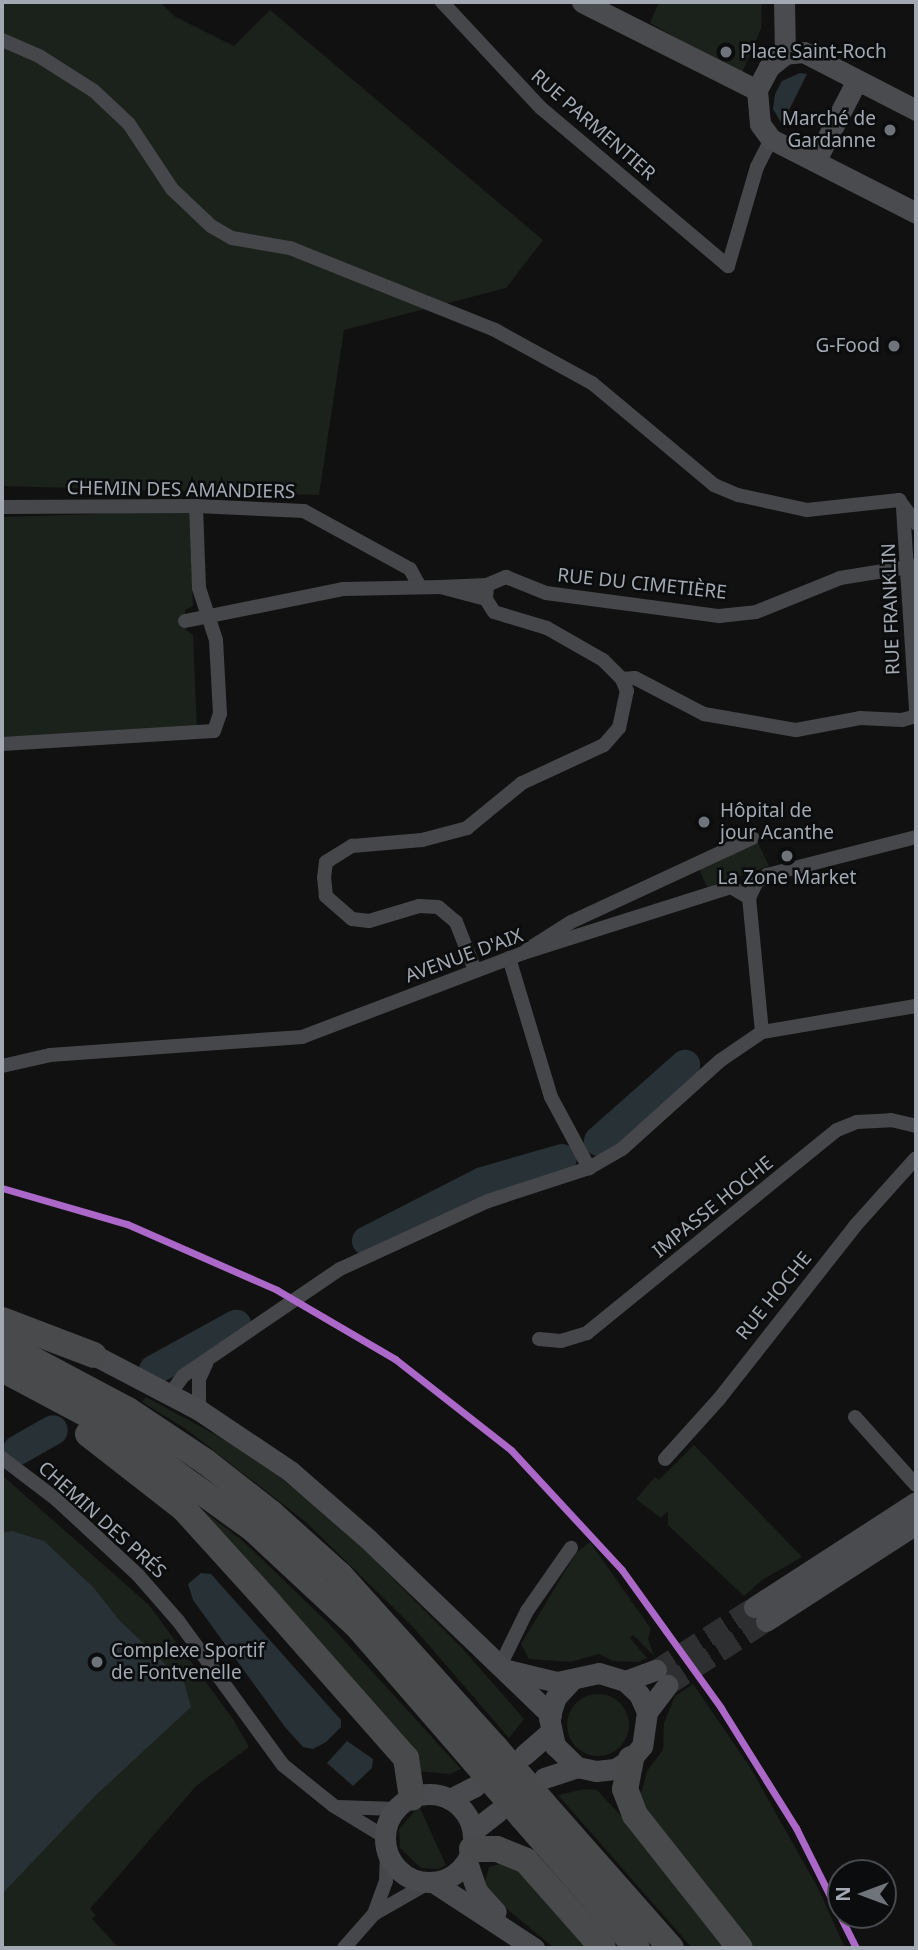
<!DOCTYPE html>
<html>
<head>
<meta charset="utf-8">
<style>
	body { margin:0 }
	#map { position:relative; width:918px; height:1950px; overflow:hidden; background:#111; font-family:"Noto Sans",sans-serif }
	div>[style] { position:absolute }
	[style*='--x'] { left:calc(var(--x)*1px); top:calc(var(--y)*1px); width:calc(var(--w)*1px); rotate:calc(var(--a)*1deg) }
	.green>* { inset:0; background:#1b211b }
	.round { border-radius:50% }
	.water>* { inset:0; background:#283236 }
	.river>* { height:30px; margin:-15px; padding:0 15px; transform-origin:15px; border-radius:15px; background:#283236 }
	.secondary-tunnel>* { height:21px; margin-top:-10.5px; transform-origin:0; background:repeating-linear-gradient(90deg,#2e2f31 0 21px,transparent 0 31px) }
	.street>* { height:14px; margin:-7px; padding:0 7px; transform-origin:7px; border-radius:7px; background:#45474a }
	.secondary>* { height:21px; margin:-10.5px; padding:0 10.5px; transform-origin:10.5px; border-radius:10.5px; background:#494b4e }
	.secondary>.ring { margin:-10.5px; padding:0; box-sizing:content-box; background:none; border:21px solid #494b4e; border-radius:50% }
	.highway>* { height:26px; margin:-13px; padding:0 13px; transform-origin:13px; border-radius:13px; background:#484a4b }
	.street-bridge>* { height:14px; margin:-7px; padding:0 7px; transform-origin:7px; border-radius:7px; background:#45474a }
	.highway-bridge>* { height:26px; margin:-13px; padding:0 13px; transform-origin:13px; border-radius:13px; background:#484a4b }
	.rail-1>* { height:7px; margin:-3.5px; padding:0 3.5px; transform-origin:3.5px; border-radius:3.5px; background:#ac68c9 }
	.dots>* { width:19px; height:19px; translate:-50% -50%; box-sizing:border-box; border:4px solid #0b0c0d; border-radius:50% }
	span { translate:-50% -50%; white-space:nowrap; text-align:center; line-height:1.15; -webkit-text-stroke:5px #0b0c0d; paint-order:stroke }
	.poi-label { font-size:19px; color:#a2a9b2 }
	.left { translate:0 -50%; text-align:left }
	.right { translate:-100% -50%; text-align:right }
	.street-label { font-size:19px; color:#a2a9b2 }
	.frame { position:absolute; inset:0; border:4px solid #a2a9b2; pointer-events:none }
	.north { position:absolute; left:827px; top:1859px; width:70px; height:70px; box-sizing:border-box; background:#0b0c0d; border:2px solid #474b4f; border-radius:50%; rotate:270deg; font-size:19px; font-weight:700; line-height:28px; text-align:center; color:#a2a9b2 }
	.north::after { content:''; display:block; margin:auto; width:24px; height:32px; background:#6f747a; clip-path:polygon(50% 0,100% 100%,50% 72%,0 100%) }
</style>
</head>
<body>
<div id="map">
	<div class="green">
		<div style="clip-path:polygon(2px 2px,160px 2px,174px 16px,234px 46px,270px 10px,543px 240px,506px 288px,344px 330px,319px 495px,2px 486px)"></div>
		<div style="clip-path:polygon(659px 2px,762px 2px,761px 29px,741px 75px,650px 23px)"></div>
		<div style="clip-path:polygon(189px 511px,193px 606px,185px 610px,186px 630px,193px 635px,197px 730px,2px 737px,2px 517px)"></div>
		<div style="clip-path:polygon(757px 841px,769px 866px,707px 887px,699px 869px)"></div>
		<div style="clip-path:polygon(146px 1397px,251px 1454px,345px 1530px,462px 1648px,524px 1719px,509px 1738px,413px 1627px,307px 1523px,186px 1429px,142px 1402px)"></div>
		<div style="clip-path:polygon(694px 1445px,802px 1557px,762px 1580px,744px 1596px,668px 1525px,668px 1511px,661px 1518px,636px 1499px,655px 1477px,659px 1480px)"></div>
		<div style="clip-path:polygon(4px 1477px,149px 1605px,233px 1719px,249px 1747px,196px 1786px,90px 1909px,96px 1915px,92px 1919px,119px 1948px,2px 1948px)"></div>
		<div style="clip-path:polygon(176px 1490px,243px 1541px,329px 1624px,461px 1769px,450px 1774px,418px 1771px)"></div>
		<div style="clip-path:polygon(590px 1542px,651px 1629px,648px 1639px,654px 1656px,633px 1635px,630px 1638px,647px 1658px,638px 1662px,613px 1661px,599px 1654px,571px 1662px,529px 1659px,521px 1644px,576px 1553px)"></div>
		<div style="clip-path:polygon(693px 1684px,750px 1767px,819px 1890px,845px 1948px,749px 1948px,632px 1794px,642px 1791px,647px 1771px,663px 1750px,664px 1723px,675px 1696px)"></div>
		<div class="round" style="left:567px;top:1694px;width:62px;height:62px"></div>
		<div style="clip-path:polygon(585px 1789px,597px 1790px,626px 1821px,727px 1948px,692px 1948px,558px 1795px)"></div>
		<div style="clip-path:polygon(419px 1806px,446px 1865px,438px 1869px,421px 1868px,400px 1848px,399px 1829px)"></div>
		<div style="clip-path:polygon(511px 1861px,589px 1948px,554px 1948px,483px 1889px,489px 1867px)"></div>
	</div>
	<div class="water">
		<div style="clip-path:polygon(800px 73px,807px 74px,782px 124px,773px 109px,775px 94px,782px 81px)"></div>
		<div style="clip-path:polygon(12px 1531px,44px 1541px,94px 1588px,119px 1620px,184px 1682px,191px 1707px,95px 1796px,2px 1894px,2px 1533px)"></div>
		<div style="clip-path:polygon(201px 1573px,211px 1574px,341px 1720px,341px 1727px,326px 1742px,313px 1749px,303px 1747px,285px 1727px,193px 1600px,188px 1584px)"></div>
		<div style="clip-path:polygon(347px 1741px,373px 1759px,372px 1768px,353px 1786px,327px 1763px)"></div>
	</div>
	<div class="river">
		<div style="--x:599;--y:1141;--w:115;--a:-41.5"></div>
		<div style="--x:367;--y:1241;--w:130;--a:-27"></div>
		<div style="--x:483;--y:1182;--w:82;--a:-16.2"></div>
		<div style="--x:154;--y:1370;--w:94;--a:-28.8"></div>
		<div style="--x:18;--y:1450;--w:40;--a:-29.7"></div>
	</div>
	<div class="secondary-tunnel">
		<div style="--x:656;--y:1670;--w:117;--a:-32.7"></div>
		<div style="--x:667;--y:1685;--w:118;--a:-32.9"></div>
	</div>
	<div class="street">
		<div style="--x:442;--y:2;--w:145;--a:47"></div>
		<div style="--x:541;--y:108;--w:245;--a:40.2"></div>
		<div style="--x:728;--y:266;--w:103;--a:-73.7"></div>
		<div style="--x:757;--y:167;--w:31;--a:-63"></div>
		<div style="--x:2;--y:40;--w:40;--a:23.4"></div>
		<div style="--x:39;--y:56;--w:65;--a:32.5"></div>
		<div style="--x:94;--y:91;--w:48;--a:43.3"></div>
		<div style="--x:129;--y:124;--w:78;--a:56.5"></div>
		<div style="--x:172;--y:189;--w:54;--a:43.5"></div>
		<div style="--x:211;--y:226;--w:24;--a:30"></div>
		<div style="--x:232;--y:238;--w:59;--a:9.8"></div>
		<div style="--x:290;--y:248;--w:221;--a:21.8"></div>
		<div style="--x:495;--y:330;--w:111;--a:28.7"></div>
		<div style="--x:592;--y:383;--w:159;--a:39.9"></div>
		<div style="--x:714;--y:485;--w:26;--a:23"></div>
		<div style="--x:738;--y:495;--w:71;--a:12.3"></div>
		<div style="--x:807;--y:510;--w:93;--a:-6.2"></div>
		<div style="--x:899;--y:500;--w:29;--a:54"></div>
		<div style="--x:2;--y:507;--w:194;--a:-0.3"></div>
		<div style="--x:196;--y:506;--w:108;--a:2.7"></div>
		<div style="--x:304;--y:511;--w:121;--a:28.7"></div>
		<div style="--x:410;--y:569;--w:18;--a:61"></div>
		<div style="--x:903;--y:508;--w:203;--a:86.3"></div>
		<div style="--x:486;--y:599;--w:47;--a:-165.1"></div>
		<div style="--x:441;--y:587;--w:46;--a:-2.5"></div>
		<div style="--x:185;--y:621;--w:162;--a:-11.4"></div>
		<div style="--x:344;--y:589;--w:97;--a:-1.2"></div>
		<div style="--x:622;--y:679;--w:13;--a:-4"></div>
		<div style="--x:635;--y:678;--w:78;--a:27.6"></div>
		<div style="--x:704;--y:714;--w:93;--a:9.9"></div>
		<div style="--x:796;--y:730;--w:65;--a:-10.6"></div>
		<div style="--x:860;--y:718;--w:42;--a:2.7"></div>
		<div style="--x:902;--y:720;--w:15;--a:-16"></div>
		<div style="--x:2;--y:744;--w:212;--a:-3.5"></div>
		<div style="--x:214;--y:731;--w:18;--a:-71"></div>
		<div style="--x:220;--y:714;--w:74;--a:-93.1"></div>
		<div style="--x:216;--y:640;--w:55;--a:-108.1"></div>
		<div style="--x:199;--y:588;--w:82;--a:-92.1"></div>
		<div style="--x:527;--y:950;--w:52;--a:-32.5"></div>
		<div style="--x:571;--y:922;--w:200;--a:-24.9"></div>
		<div style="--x:509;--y:958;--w:145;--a:73.2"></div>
		<div style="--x:551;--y:1097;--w:81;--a:61.8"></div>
		<div style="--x:475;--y:970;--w:52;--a:-111.6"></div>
		<div style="--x:456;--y:922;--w:23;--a:-140"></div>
		<div style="--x:438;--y:907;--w:19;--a:-177"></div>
		<div style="--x:419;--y:906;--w:52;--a:163.3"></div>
		<div style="--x:369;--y:921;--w:17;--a:-173"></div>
		<div style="--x:352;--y:919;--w:35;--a:-139"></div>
		<div style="--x:326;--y:896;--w:18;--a:-96"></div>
		<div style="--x:324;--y:878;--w:16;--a:-83"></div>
		<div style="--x:326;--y:862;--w:31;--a:-32"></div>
		<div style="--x:352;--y:846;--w:70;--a:-4.9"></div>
		<div style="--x:422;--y:840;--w:47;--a:-14.9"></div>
		<div style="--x:467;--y:828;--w:71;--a:-39.3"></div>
		<div style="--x:522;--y:783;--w:90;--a:-24.9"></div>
		<div style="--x:604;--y:745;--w:23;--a:-49"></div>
		<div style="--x:619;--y:728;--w:38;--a:-78"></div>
		<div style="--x:627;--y:691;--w:13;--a:-113"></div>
		<div style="--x:622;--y:679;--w:27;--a:-135"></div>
		<div style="--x:603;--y:660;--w:64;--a:-150.3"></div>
		<div style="--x:547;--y:628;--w:55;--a:-163.2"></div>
		<div style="--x:494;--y:612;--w:15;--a:-122"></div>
		<div style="--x:486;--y:599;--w:14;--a:-86"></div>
		<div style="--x:487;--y:585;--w:21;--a:-23"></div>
		<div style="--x:506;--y:577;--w:43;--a:21.8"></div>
		<div style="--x:546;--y:593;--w:175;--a:7.6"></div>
		<div style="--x:719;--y:616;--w:37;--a:-6"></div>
		<div style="--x:756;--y:612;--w:91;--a:-22"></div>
		<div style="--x:840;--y:578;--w:44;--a:-9.2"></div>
		<div style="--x:762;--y:1032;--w:135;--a:-95.5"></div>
		<div style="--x:749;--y:898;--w:17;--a:-65"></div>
		<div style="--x:756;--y:883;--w:14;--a:-36"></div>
		<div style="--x:767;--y:875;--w:154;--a:-14.3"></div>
		<div style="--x:2;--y:1066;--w:49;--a:-12.9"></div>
		<div style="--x:50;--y:1055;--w:253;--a:-4.1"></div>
		<div style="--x:302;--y:1037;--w:236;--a:-20.8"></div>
		<div style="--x:523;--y:953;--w:218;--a:-17.6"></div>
		<div style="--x:731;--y:887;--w:21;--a:31"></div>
		<div style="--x:539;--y:1339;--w:22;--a:5"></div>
		<div style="--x:561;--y:1341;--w:27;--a:-17"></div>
		<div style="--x:587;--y:1333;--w:322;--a:-39.1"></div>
		<div style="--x:837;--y:1130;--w:22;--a:-22"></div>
		<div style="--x:857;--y:1122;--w:34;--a:-3"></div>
		<div style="--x:891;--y:1120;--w:26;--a:13"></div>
		<div style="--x:170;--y:1394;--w:22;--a:-54"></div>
		<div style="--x:183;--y:1376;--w:190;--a:-34.3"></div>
		<div style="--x:340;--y:1269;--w:163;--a:-24.7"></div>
		<div style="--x:488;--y:1201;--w:106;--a:-18.1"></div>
		<div style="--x:589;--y:1168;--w:38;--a:-30"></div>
		<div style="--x:622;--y:1149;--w:133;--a:-42"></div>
		<div style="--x:721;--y:1060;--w:50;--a:-34.3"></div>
		<div style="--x:762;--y:1032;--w:156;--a:-9.6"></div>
		<div style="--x:199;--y:1410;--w:31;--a:-90"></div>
		<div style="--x:199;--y:1379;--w:17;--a:-65"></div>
		<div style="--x:855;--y:1417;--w:91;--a:48.1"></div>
		<div style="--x:2;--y:1458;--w:68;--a:37.2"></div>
		<div style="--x:56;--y:1499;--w:112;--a:42.8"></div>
		<div style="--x:138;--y:1575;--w:62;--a:48.9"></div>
		<div style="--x:179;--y:1622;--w:177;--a:54"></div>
		<div style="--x:283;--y:1765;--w:65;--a:38.8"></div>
		<div style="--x:334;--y:1806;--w:60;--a:31.3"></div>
		<div style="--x:665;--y:1459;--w:81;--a:-48"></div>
		<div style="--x:719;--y:1399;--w:220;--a:-51.8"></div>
		<div style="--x:855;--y:1226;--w:91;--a:-48.1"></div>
		<div style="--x:500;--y:1666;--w:61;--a:-63.9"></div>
		<div style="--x:527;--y:1611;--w:77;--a:-55.1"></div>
		<div style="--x:338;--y:1807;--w:58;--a:2"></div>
		<div style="--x:374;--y:1914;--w:35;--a:-70"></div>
		<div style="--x:386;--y:1881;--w:32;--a:-88"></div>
		<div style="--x:344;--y:1948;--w:45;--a:-48.6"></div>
		<div style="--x:374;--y:1914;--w:64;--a:-29.7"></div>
	</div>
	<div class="secondary">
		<div style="--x:582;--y:2;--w:196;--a:26.7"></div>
		<div style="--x:784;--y:2;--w:52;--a:88.9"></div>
		<div style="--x:916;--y:110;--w:127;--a:-152.8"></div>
		<div style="--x:803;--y:52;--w:18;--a:174"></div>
		<div style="--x:785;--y:54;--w:21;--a:141"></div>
		<div style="--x:769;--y:67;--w:26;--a:118"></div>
		<div style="--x:757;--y:90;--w:34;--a:85"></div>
		<div style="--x:760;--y:124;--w:19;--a:54"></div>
		<div style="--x:771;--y:139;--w:163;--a:27"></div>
		<div style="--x:816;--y:160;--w:88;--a:-62.9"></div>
		<div style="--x:94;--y:1355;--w:119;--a:27.6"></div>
		<div style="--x:199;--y:1410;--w:110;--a:33.8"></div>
		<div style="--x:290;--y:1471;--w:103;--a:41.1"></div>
		<div style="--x:368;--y:1539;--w:254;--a:43.9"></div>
		<div style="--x:754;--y:1607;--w:193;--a:-32.9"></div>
		<div style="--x:766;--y:1621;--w:179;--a:-32.9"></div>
		<div style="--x:507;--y:1670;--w:51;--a:13.5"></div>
		<div style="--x:557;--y:1682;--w:43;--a:-12.1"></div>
		<div style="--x:599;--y:1673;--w:27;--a:17"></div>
		<div style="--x:625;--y:1681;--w:19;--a:43"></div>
		<div style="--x:639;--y:1694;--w:20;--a:66"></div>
		<div style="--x:647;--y:1712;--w:34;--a:98"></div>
		<div style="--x:642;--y:1746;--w:17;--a:130"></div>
		<div style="--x:631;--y:1759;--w:19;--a:148"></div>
		<div style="--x:615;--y:1769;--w:19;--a:174"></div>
		<div style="--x:596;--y:1771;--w:19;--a:-168"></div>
		<div style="--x:577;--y:1767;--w:30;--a:-136"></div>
		<div style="--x:555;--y:1746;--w:29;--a:-102"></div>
		<div style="--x:549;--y:1718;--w:22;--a:-72"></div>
		<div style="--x:556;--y:1697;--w:23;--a:-47"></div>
		<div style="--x:625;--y:1681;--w:33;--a:-20"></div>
		<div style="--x:647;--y:1712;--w:34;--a:-53"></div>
		<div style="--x:524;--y:1755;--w:35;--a:-41"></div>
		<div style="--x:544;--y:1778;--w:35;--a:-18"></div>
		<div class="ring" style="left:385px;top:1794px;width:67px;height:67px"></div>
		<div style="--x:450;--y:1799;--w:28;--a:-27"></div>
		<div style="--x:473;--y:1831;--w:31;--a:-38"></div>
		<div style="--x:467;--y:1862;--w:31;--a:71"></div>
		<div style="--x:477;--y:1891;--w:28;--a:48"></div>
		<div style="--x:433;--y:1882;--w:121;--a:33.2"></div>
	</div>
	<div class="highway">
		<div style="--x:2;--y:1320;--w:98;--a:20.8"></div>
		<div style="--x:2;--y:1343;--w:143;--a:28"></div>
		<div style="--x:128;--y:1410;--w:94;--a:33.7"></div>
		<div style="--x:206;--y:1462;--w:83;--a:38.1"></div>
		<div style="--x:271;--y:1513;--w:93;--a:41.9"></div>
		<div style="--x:340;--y:1575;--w:232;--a:48"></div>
		<div style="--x:2;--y:1369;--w:126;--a:28"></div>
		<div style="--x:113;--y:1428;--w:173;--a:35.8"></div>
		<div style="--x:253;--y:1529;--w:144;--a:43"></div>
		<div style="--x:358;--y:1627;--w:177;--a:49.1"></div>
		<div style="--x:88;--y:1434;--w:122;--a:38"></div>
		<div style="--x:184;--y:1509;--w:128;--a:47.8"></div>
		<div style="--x:270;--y:1604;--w:205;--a:48.6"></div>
		<div style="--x:406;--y:1758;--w:40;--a:81.5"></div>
		<div style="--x:631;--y:1759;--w:31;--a:101"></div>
		<div style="--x:625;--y:1789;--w:28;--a:69"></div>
		<div style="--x:635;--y:1815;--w:169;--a:51.7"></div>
		<div style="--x:544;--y:1804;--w:192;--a:48.6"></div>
		<div style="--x:523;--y:1818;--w:173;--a:48.8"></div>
		<div style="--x:472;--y:1849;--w:25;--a:0"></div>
		<div style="--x:497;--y:1849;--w:31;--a:22"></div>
		<div style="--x:526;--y:1861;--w:116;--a:48.5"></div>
	</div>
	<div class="street-bridge">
		<div style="--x:883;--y:571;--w:33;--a:-9"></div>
	</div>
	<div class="highway-bridge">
		<div style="--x:495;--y:1747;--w:75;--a:49.3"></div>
		<div style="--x:474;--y:1761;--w:75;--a:49.3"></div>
	</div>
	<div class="rail-1">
		<div style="--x:2;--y:1188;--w:130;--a:16.1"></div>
		<div style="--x:127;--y:1224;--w:164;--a:23.7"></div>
		<div style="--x:277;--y:1290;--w:137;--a:30.3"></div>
		<div style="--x:395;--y:1359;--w:147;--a:38.1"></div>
		<div style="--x:511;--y:1450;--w:163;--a:47.2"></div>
		<div style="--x:622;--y:1570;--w:170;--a:54.3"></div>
		<div style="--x:721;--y:1708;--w:142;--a:58"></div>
		<div style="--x:796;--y:1828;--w:134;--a:63.4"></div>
	</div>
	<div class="dots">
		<div style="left:726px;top:52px;background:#6f747a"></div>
		<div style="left:890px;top:130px;background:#6f747a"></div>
		<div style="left:894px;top:346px;background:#6f747a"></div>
		<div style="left:704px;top:822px;background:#6f747a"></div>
		<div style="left:787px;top:856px;background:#6f747a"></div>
		<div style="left:97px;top:1662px;background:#6f747a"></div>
	</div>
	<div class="poi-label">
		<span class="left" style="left:740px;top:52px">Place Saint-Roch</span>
		<span class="right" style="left:876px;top:130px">Marché de<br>Gardanne</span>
		<span class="right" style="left:880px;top:346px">G-Food</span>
		<span class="left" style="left:720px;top:822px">Hôpital de<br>jour Acanthe</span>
		<span style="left:787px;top:878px">La Zone Market</span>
		<span class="left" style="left:111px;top:1662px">Complexe Sportif<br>de Fontvenelle</span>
	</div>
	<div class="street-label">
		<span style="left:593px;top:125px;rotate:41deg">RUE PARMENTIER</span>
		<span style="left:181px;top:490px;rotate:1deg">CHEMIN DES AMANDIERS</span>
		<span style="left:642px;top:584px;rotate:6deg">RUE DU CIMETIÈRE</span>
		<span style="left:891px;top:609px;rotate:-92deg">RUE FRANKLIN</span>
		<span style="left:464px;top:956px;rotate:-20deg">AVENUE D'AIX</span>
		<span style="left:713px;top:1207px;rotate:-39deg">IMPASSE HOCHE</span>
		<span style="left:774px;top:1296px;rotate:-51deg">RUE HOCHE</span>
		<span style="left:102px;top:1520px;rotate:42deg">CHEMIN DES PRÉS</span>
	</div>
	<div class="frame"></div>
	<div class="north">N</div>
</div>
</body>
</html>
